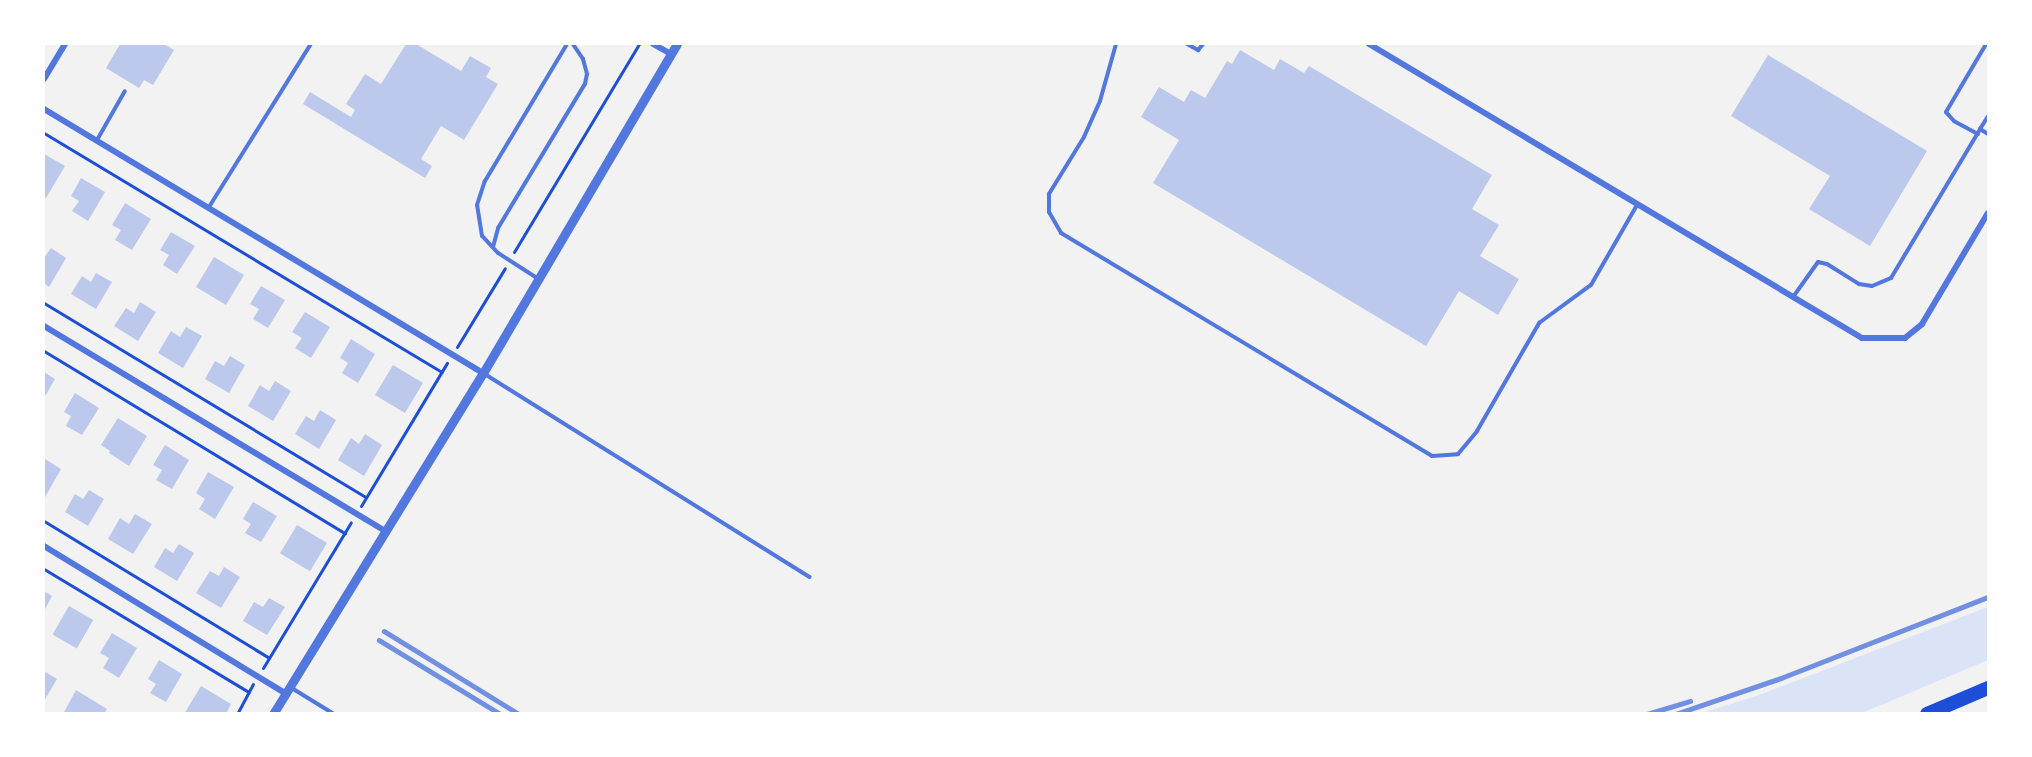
<!DOCTYPE html>
<html>
<head>
<meta charset="utf-8">
<style>
	body { margin:0 }
	#map { position:relative; width:2032px; height:757px; overflow:hidden; background:#f2f2f2; font-family:"Open Sans",sans-serif }
	div>[style] { position:absolute }
	[style*='--x'] { left:calc(var(--x)*1px); top:calc(var(--y)*1px); width:calc(var(--w)*1px); rotate:calc(var(--a)*1deg) }
	.green>* { inset:0; background:#dbe4f7 }
	.building>* { inset:0; background:#bdc9ec; transform-origin:0 0 }
	.path>* { height:3px; margin:-1.5px; padding:0 1.5px; transform-origin:1.5px; border-radius:1.5px; background:#1d4ed8 }
	.service>* { height:4px; margin:-2px; padding:0 2px; transform-origin:2px; border-radius:2px; background:#5277de }
	.minor>* { height:6px; margin:-3px; padding:0 3px; transform-origin:3px; border-radius:3px; background:#5277de }
	.tertiary>* { height:9px; margin:-4.5px; padding:0 4.5px; transform-origin:4.5px; border-radius:4.5px; background:#5277de }
	.motorway>* { height:14px; margin:-7px; padding:0 7px; transform-origin:7px; border-radius:7px; background:#1d4ed8 }
	.rail>* { height:4.5px; margin:-2.25px; padding:0 2.25px; transform-origin:2.25px; border-radius:2.25px; background:#7290e2 }
	span { translate:-50% -50%; white-space:nowrap; text-align:center; line-height:1.15; -webkit-text-stroke:4.5px #fff; paint-order:stroke }
	.frame { position:absolute; inset:0; border:45px solid #fff; pointer-events:none }
</style>
</head>
<body>
<div id="map">
	<div class="green">
		<div style="clip-path:polygon(1988px 607px,1988px 660px,1862px 713px,1702px 713px,1759px 695px)"></div>
	</div>
	<div class="building">
		<div style="clip-path:polygon(120px 44px,164px 44px,174px 50px,153px 85px,144px 80px,139px 88px,106px 68px)"></div>
		<div style="clip-path:polygon(406px 44px,416px 44px,461px 71px,470px 56px,491px 68px,486px 77px,498px 84px,464px 140px,441px 126px,421px 159px,432px 166px,425px 178px,303px 104px,310px 92px,351px 117px,355px 110px,346px 104px,365px 74px,381px 84px)"></div>
		<div style="clip-path:polygon(1240px 50px,1274px 70px,1280px 59px,1304px 73px,1309px 66px,1492px 175px,1472px 209px,1499px 225px,1480px 256px,1519px 279px,1498px 315px,1459px 291px,1426px 346px,1153px 183px,1179px 140px,1141px 117px,1159px 87px,1184px 102px,1191px 90px,1205px 98px,1227px 61px,1232px 64px)"></div>
		<div style="clip-path:polygon(1768px 55px,1927px 151px,1870px 246px,1809px 209px,1830px 176px,1731px 116px)"></div>
		<div style="clip-path:polygon(44px 154px,65px 166px,46px 198px,44px 197px)"></div>
		<div style="clip-path:polygon(81px 178px,105px 192px,88px 221px,72px 211px,79px 201px,71px 196px)"></div>
		<div style="clip-path:polygon(125px 203px,151px 219px,132px 250px,115px 240px,121px 230px,112px 225px)"></div>
		<div style="clip-path:polygon(171px 232px,195px 246px,177px 274px,163px 265px,169px 255px,160px 250px)"></div>
		<div style="clip-path:polygon(51px 248px,66px 258px,49px 287px,44px 283px,44px 258px)"></div>
		<div style="left:214px;top:257px;width:35px;height:35px;rotate:31deg"></div>
		<div style="clip-path:polygon(96px 273px,112px 282px,96px 309px,71px 294px,82px 276px,91px 282px)"></div>
		<div style="clip-path:polygon(261px 286px,285px 300px,268px 328px,253px 319px,259px 309px,250px 304px)"></div>
		<div style="clip-path:polygon(140px 302px,156px 312px,138px 341px,114px 326px,126px 308px,134px 313px)"></div>
		<div style="clip-path:polygon(305px 312px,330px 327px,311px 358px,295px 348px,302px 338px,292px 332px)"></div>
		<div style="clip-path:polygon(186px 327px,202px 336px,183px 368px,158px 353px,171px 331px,180px 337px)"></div>
		<div style="clip-path:polygon(351px 339px,375px 354px,358px 383px,342px 373px,348px 363px,340px 358px)"></div>
		<div style="clip-path:polygon(230px 356px,245px 365px,229px 393px,205px 379px,215px 361px,224px 366px)"></div>
		<div style="left:393px;top:365px;width:35px;height:35px;rotate:31deg"></div>
		<div style="clip-path:polygon(44px 372px,55px 379px,44px 398px)"></div>
		<div style="clip-path:polygon(275px 381px,291px 391px,273px 421px,248px 406px,260px 385px,269px 391px)"></div>
		<div style="clip-path:polygon(75px 393px,99px 408px,82px 435px,66px 426px,71px 416px,64px 412px)"></div>
		<div style="clip-path:polygon(320px 410px,336px 420px,319px 449px,295px 434px,306px 416px,314px 421px)"></div>
		<div style="clip-path:polygon(118px 418px,147px 436px,129px 466px,109px 453px,110px 451px,101px 445px)"></div>
		<div style="clip-path:polygon(365px 434px,382px 445px,364px 476px,338px 460px,351px 438px,359px 444px)"></div>
		<div style="clip-path:polygon(165px 445px,189px 460px,172px 489px,156px 480px,162px 470px,153px 465px)"></div>
		<div style="clip-path:polygon(45px 459px,61px 469px,44px 499px,44px 461px)"></div>
		<div style="clip-path:polygon(208px 472px,234px 487px,215px 519px,199px 509px,205px 499px,196px 493px)"></div>
		<div style="clip-path:polygon(89px 490px,104px 499px,88px 526px,65px 512px,75px 494px,83px 499px)"></div>
		<div style="clip-path:polygon(253px 502px,277px 516px,261px 542px,245px 533px,251px 524px,243px 519px)"></div>
		<div style="clip-path:polygon(135px 514px,152px 524px,133px 554px,108px 539px,120px 518px,129px 524px)"></div>
		<div style="left:297px;top:525px;width:35px;height:33px;rotate:31deg"></div>
		<div style="clip-path:polygon(179px 544px,194px 553px,177px 581px,154px 567px,165px 548px,173px 553px)"></div>
		<div style="clip-path:polygon(224px 567px,240px 577px,221px 608px,196px 593px,210px 571px,219px 576px)"></div>
		<div style="clip-path:polygon(44px 591px,52px 596px,44px 611px)"></div>
		<div style="clip-path:polygon(269px 598px,285px 607px,267px 635px,243px 621px,254px 602px,263px 607px)"></div>
		<div style="left:69px;top:606px;width:28px;height:33px;rotate:30deg"></div>
		<div style="clip-path:polygon(112px 633px,137px 648px,119px 678px,103px 668px,109px 658px,100px 653px)"></div>
		<div style="clip-path:polygon(159px 660px,182px 674px,166px 702px,150px 693px,156px 684px,148px 679px)"></div>
		<div style="clip-path:polygon(44px 671px,57px 679px,44px 701px)"></div>
		<div style="clip-path:polygon(201px 686px,231px 704px,226px 714px,184px 714px)"></div>
		<div style="clip-path:polygon(76px 690px,107px 709px,104px 714px,63px 714px)"></div>
	</div>
	<div class="path">
		<div style="--x:44;--y:133;--w:464;--a:31"></div>
		<div style="--x:514;--y:252;--w:243;--a:-59"></div>
		<div style="--x:44;--y:303;--w:376;--a:31.1"></div>
		<div style="--x:457;--y:347;--w:92;--a:-58.7"></div>
		<div style="--x:44;--y:351;--w:352;--a:31.2"></div>
		<div style="--x:361;--y:506;--w:167;--a:-59"></div>
		<div style="--x:44;--y:521;--w:263;--a:31.3"></div>
		<div style="--x:44;--y:569;--w:239;--a:31"></div>
		<div style="--x:263;--y:668;--w:170;--a:-58.9"></div>
		<div style="--x:237;--y:714;--w:34;--a:-62"></div>
	</div>
	<div class="service">
		<div style="--x:1116;--y:44;--w:59;--a:105.7"></div>
		<div style="--x:1100;--y:101;--w:39;--a:114"></div>
		<div style="--x:1084;--y:137;--w:67;--a:121.6"></div>
		<div style="--x:1049;--y:194;--w:18;--a:90"></div>
		<div style="--x:1049;--y:212;--w:24;--a:60"></div>
		<div style="--x:1061;--y:233;--w:433;--a:31"></div>
		<div style="--x:1432;--y:456;--w:26;--a:-4"></div>
		<div style="--x:1458;--y:454;--w:30;--a:-50"></div>
		<div style="--x:1477;--y:431;--w:125;--a:-60.1"></div>
		<div style="--x:1539;--y:323;--w:64;--a:-36.2"></div>
		<div style="--x:1591;--y:285;--w:92;--a:-60.1"></div>
		<div style="--x:1187;--y:44;--w:13;--a:29"></div>
		<div style="--x:1198;--y:50;--w:8;--a:-50"></div>
		<div style="--x:1980;--y:129;--w:15;--a:-58"></div>
		<div style="--x:1978;--y:134;--w:27;--a:-152"></div>
		<div style="--x:1954;--y:121;--w:12;--a:-132"></div>
		<div style="--x:1946;--y:112;--w:79;--a:-59.5"></div>
		<div style="--x:97;--y:140;--w:56;--a:-60.3"></div>
		<div style="--x:209;--y:207;--w:192;--a:-58"></div>
		<div style="--x:493;--y:247;--w:20;--a:-75"></div>
		<div style="--x:498;--y:228;--w:168;--a:-58.9"></div>
		<div style="--x:585;--y:84;--w:10;--a:-79"></div>
		<div style="--x:587;--y:74;--w:16;--a:-105"></div>
		<div style="--x:583;--y:59;--w:18;--a:-124"></div>
		<div style="--x:537;--y:278;--w:46;--a:-147.3"></div>
		<div style="--x:498;--y:253;--w:23;--a:-133"></div>
		<div style="--x:482;--y:236;--w:31;--a:-99"></div>
		<div style="--x:477;--y:205;--w:25;--a:-72"></div>
		<div style="--x:485;--y:181;--w:160;--a:-59.1"></div>
		<div style="--x:1793;--y:297;--w:43;--a:-54.5"></div>
		<div style="--x:1818;--y:262;--w:9;--a:13"></div>
		<div style="--x:1827;--y:264;--w:38;--a:32"></div>
		<div style="--x:1859;--y:284;--w:13;--a:9"></div>
		<div style="--x:1872;--y:286;--w:21;--a:-23"></div>
		<div style="--x:1891;--y:278;--w:174;--a:-59.1"></div>
		<div style="--x:1980;--y:129;--w:9;--a:32"></div>
		<div style="--x:483;--y:373;--w:385;--a:32"></div>
		<div style="--x:290;--y:687;--w:52;--a:31.5"></div>
	</div>
	<div class="minor">
		<div style="--x:653;--y:44;--w:21;--a:29"></div>
		<div style="--x:1369;--y:44;--w:574;--a:30.81"></div>
		<div style="--x:1862;--y:338;--w:43;--a:0"></div>
		<div style="--x:1905;--y:338;--w:22;--a:-39"></div>
		<div style="--x:1922;--y:324;--w:129;--a:-59.3"></div>
		<div style="--x:44;--y:79;--w:41;--a:-59"></div>
		<div style="--x:44;--y:109;--w:512;--a:31.02"></div>
		<div style="--x:44;--y:326;--w:398;--a:31"></div>
		<div style="--x:44;--y:546;--w:282;--a:31.4"></div>
	</div>
	<div class="tertiary">
		<div style="--x:273;--y:714;--w:400;--a:-58.4"></div>
		<div style="--x:483;--y:373;--w:382;--a:-59.5"></div>
	</div>
	<div class="motorway">
		<div style="--x:1927;--y:714;--w:66;--a:-23.1"></div>
	</div>
	<div class="rail">
		<div style="--x:384;--y:631;--w:158;--a:31.6"></div>
		<div style="--x:379;--y:640;--w:142;--a:31.4"></div>
		<div style="--x:1647;--y:714;--w:45;--a:-16.8"></div>
		<div style="--x:1676;--y:714;--w:111;--a:-18.9"></div>
		<div style="--x:1781;--y:678;--w:222;--a:-21.4"></div>
	</div>
	<div class="frame"></div>
</div>
</body>
</html>
